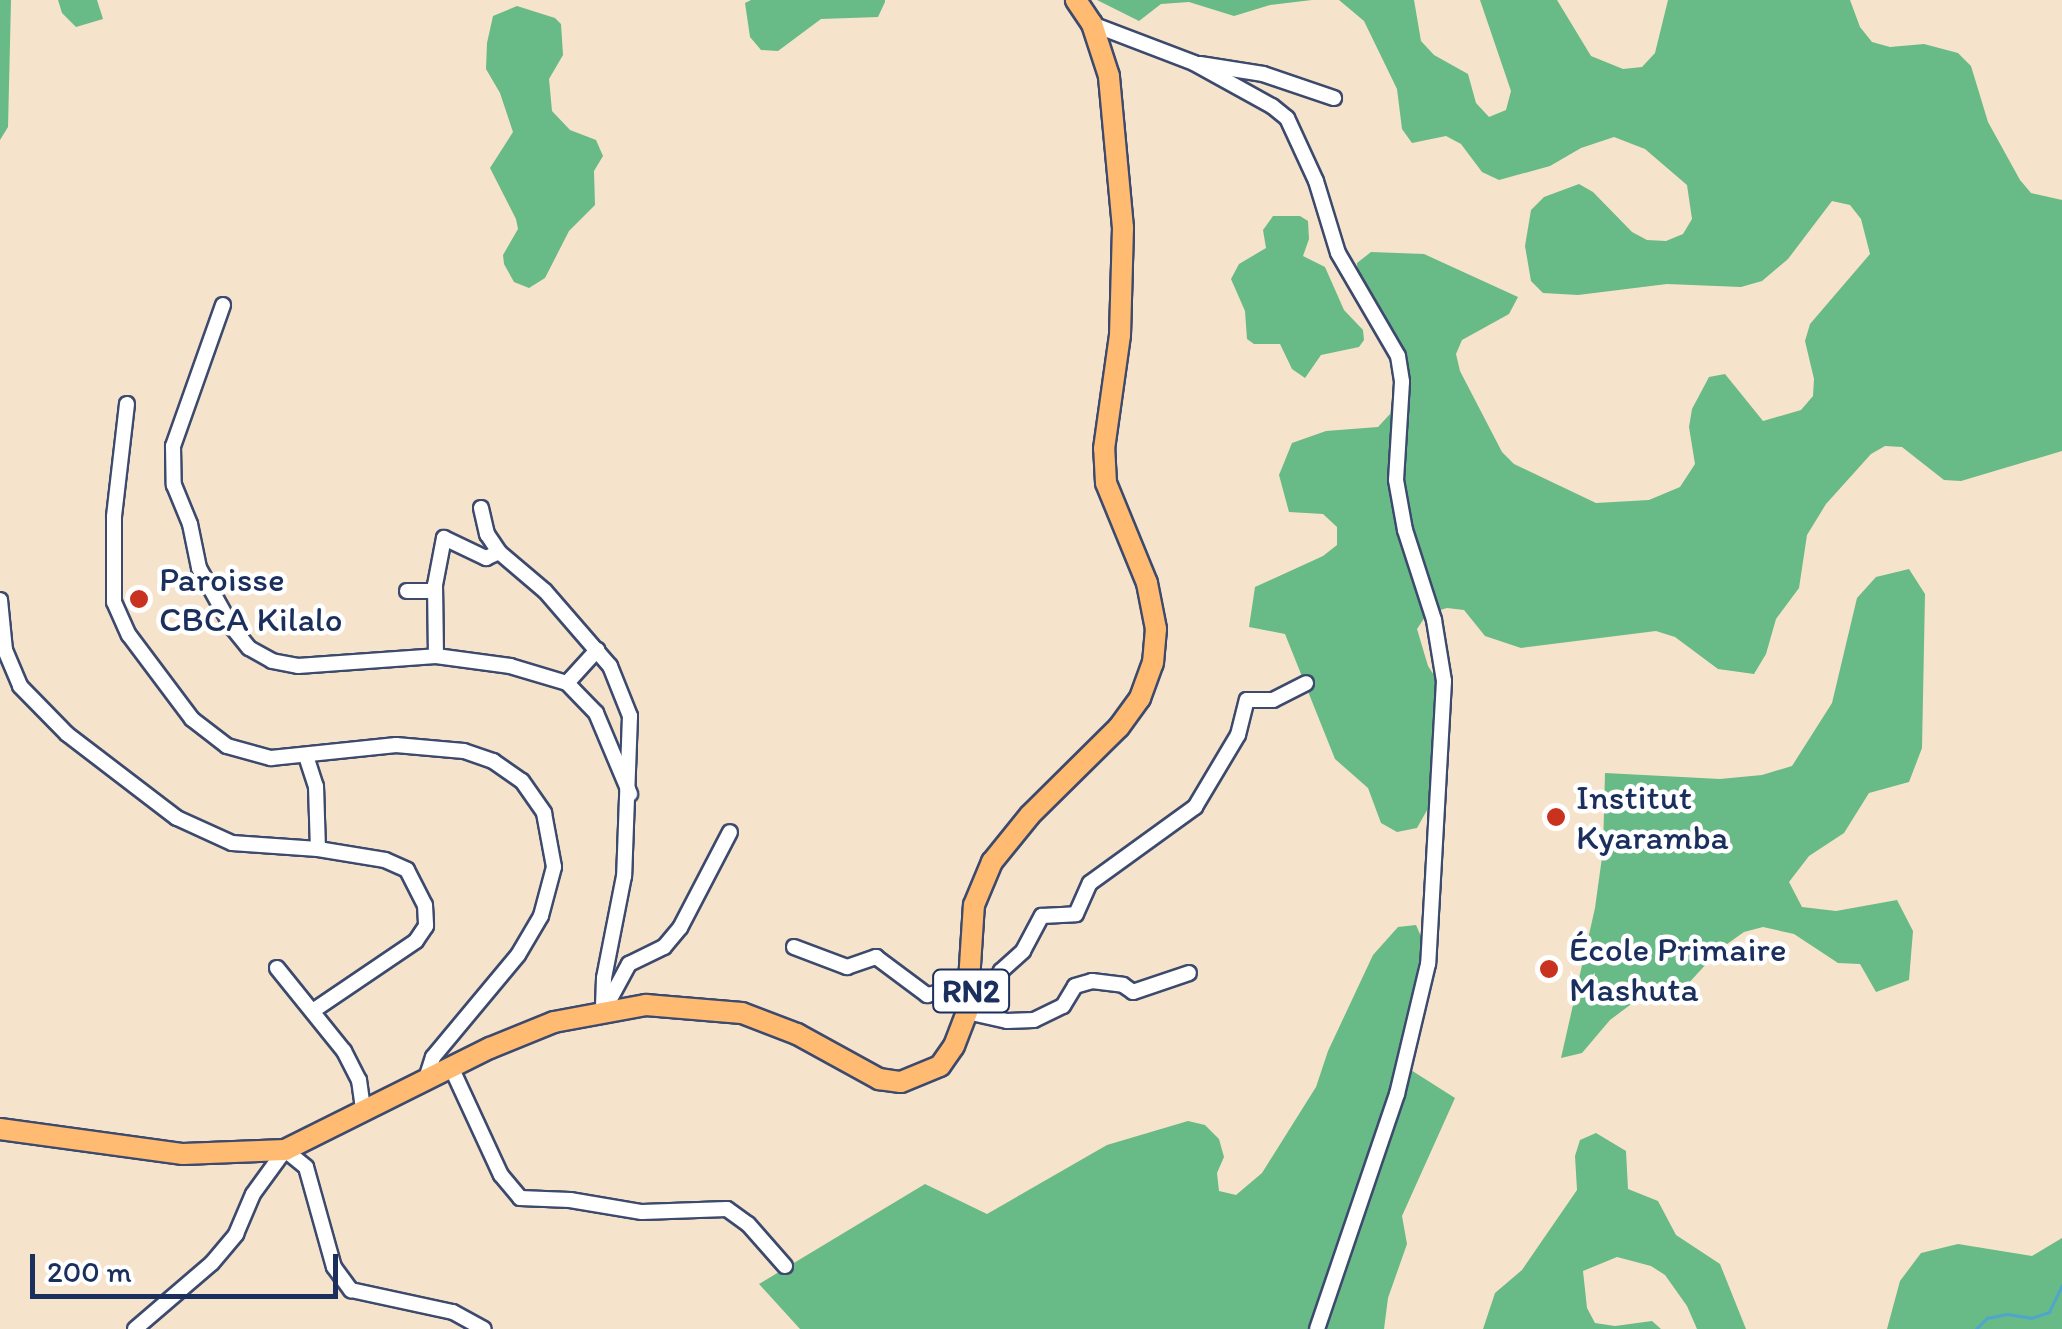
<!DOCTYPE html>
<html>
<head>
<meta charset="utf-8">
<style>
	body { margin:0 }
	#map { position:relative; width:2062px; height:1329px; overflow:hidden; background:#f6e3cb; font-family:Itim,sans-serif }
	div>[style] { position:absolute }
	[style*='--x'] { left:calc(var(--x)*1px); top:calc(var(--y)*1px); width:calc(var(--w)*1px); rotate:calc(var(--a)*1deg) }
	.forest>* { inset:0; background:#68ba86 }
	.stream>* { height:2.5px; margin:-1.25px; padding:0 1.25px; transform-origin:1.25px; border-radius:1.25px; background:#4fa6cc }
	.roads { filter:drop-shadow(2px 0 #3c4a6e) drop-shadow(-2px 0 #3c4a6e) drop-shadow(0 2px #3c4a6e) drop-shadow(0 -2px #3c4a6e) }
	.minor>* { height:14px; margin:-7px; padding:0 7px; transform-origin:7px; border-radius:7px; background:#fff }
	.highway>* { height:20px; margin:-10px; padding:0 10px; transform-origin:10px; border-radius:10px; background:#ffbb71 }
	.dots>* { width:28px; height:28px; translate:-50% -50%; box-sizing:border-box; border:5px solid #fff; border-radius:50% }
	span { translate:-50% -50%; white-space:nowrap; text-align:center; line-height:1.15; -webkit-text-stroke:9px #fff; paint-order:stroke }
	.shield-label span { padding:2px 8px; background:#fff; border:2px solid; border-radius:8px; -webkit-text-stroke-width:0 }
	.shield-label { font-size:32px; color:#1b2f5e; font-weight:700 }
	.poi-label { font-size:35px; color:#1b2f5e }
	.left { translate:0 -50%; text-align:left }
	.scale { position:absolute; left:30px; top:1254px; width:308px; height:45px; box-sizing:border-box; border:5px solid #1b2f5e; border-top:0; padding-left:12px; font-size:30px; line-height:35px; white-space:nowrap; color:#1b2f5e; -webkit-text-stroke:8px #fff; paint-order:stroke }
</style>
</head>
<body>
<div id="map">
	<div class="forest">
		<div style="clip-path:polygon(0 0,11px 0,8px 127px,0 140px)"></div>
		<div style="clip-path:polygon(58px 0,97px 0,103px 19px,76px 27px,62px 13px)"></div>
		<div style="clip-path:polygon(751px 0,885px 0,885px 2px,878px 17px,821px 19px,778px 51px,761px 50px,750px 37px,745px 3px)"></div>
		<div style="clip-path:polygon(1097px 0,1312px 0,1270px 5px,1234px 16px,1189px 2px,1161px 4px,1139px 21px)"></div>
		<div style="clip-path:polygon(1339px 0,1414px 0,1421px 41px,1434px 55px,1468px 74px,1476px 103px,1489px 117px,1506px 110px,1511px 91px,1480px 0,1557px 0,1591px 56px,1623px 69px,1642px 67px,1655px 53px,1668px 0,1850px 0,1860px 27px,1872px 42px,1890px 47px,1924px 44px,1958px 53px,1971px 66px,1988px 122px,2020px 180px,2031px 193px,2062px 200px,2062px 451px,1961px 481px,1944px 480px,1902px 447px,1885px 446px,1871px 454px,1826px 504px,1807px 535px,1799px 588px,1776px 619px,1766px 654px,1754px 674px,1718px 669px,1675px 637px,1656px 631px,1521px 648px,1485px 636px,1464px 610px,1447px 608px,1427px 614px,1417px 629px,1428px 666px,1441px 686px,1435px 796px,1417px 828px,1397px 832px,1381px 823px,1368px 788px,1335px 759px,1285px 634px,1249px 627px,1255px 587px,1323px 556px,1337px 545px,1337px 527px,1323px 514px,1289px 512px,1279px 475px,1292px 443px,1326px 431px,1378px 427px,1390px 414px,1396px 378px,1386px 325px,1358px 280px,1357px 263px,1371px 252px,1424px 254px,1518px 297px,1509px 314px,1462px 340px,1456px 354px,1460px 371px,1502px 452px,1514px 464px,1596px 503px,1649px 500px,1680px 487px,1695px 464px,1689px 427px,1692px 409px,1709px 377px,1725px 374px,1763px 421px,1801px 410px,1813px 396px,1814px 379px,1805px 341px,1810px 324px,1870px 254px,1861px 219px,1850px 205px,1832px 201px,1788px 259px,1762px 281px,1741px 287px,1667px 284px,1578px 295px,1543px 293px,1531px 281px,1525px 246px,1531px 210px,1544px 197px,1579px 184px,1593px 192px,1632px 232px,1647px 240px,1666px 241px,1683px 234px,1692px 219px,1687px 185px,1645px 149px,1614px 137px,1581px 148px,1550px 166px,1499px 180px,1482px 172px,1461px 144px,1446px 136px,1412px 143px,1402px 129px,1397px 89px,1364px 21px)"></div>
		<div style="clip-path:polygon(517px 6px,555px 18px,561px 24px,563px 55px,549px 79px,552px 111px,570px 130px,596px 140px,603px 156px,594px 171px,595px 205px,569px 231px,545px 278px,529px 288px,514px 282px,504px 264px,503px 255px,518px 229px,516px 219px,490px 168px,513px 132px,500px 93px,486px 69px,487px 43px,493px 16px)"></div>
		<div style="clip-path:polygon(1273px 216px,1300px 216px,1308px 221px,1309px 239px,1303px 256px,1325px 267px,1344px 310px,1363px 330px,1364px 340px,1359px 347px,1321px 355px,1305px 378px,1292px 369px,1280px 344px,1254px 344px,1247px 339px,1245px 311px,1231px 279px,1239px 264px,1266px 248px,1263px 230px)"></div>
		<div style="clip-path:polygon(1909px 569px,1925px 594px,1922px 748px,1909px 782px,1869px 793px,1844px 833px,1809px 856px,1789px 882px,1802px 907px,1836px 911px,1897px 900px,1913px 931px,1909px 980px,1876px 992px,1860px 964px,1838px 963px,1794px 934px,1763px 927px,1744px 932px,1720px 949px,1686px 986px,1634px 1002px,1610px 1020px,1582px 1053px,1561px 1058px,1595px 908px,1603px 850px,1605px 773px,1720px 779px,1762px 775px,1792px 766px,1832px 703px,1857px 598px,1876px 577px)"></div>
		<div style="clip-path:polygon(1416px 925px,1423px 941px,1402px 1046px,1403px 1065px,1455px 1098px,1402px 1216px,1407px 1244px,1388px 1298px,1384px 1329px,800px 1329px,759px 1284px,925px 1184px,987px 1214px,1107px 1145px,1188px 1121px,1205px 1125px,1219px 1139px,1224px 1157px,1217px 1173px,1219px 1191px,1236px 1195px,1262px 1173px,1316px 1087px,1328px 1051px,1373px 955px,1398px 927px)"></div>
		<div style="clip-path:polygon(1596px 1133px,1626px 1151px,1628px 1189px,1658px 1201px,1676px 1235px,1720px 1264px,1746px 1329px,1697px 1329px,1687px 1306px,1665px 1275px,1651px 1266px,1617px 1257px,1583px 1271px,1587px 1308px,1595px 1323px,1615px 1326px,1652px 1321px,1661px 1329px,1483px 1329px,1495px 1293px,1522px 1270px,1577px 1190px,1575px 1156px,1580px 1140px)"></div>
		<div style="clip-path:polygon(2062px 1238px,2062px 1329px,1887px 1329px,1900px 1281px,1921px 1253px,1958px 1244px,2032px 1256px)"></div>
	</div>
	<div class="stream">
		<div style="--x:1976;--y:1329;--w:16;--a:-45"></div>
		<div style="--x:1987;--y:1318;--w:20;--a:-11"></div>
		<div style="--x:2007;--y:1314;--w:24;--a:9"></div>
		<div style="--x:2031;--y:1318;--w:19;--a:-18"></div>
		<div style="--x:2049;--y:1312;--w:30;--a:-64"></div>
	</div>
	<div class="roads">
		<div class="minor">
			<div style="--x:1092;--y:24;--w:109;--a:20.9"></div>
			<div style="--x:1194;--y:63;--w:89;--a:28.9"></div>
			<div style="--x:1272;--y:106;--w:19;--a:39"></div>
			<div style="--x:1287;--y:118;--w:69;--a:65.3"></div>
			<div style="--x:1316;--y:181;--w:75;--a:73"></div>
			<div style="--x:1338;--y:253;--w:119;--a:59.8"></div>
			<div style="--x:1398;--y:356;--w:26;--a:81"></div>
			<div style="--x:1402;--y:382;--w:98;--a:93.5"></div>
			<div style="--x:1396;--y:480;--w:51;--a:79.8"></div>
			<div style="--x:1405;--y:530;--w:95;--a:72.1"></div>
			<div style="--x:1434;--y:620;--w:62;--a:80.7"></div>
			<div style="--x:1444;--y:681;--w:283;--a:93.2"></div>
			<div style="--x:1428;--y:964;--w:134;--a:103.4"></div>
			<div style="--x:1397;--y:1094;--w:248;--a:108.8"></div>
			<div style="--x:1200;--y:64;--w:64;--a:9"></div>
			<div style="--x:1263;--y:74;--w:75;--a:18.7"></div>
			<div style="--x:223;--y:305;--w:150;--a:109.5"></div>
			<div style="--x:173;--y:446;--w:39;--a:89"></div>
			<div style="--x:174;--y:485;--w:42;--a:67.7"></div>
			<div style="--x:190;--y:524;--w:45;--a:78.4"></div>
			<div style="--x:199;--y:568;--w:68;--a:60.8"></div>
			<div style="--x:232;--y:627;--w:27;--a:51"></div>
			<div style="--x:249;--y:648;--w:26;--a:29"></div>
			<div style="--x:272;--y:661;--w:26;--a:11"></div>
			<div style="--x:298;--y:666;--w:138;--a:-4.1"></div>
			<div style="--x:436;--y:656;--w:75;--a:7.7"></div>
			<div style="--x:510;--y:666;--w:59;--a:16.6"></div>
			<div style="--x:567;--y:683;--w:42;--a:46"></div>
			<div style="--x:596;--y:713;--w:88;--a:67.2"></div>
			<div style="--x:127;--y:404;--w:114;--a:96.6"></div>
			<div style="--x:114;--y:517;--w:85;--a:90"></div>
			<div style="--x:114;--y:602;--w:36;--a:66"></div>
			<div style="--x:129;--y:635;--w:105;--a:53.1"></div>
			<div style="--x:192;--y:719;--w:44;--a:37.6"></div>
			<div style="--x:227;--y:746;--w:46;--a:15.3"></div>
			<div style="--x:271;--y:758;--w:126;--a:-5.9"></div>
			<div style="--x:396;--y:745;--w:68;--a:5"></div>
			<div style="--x:464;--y:751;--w:31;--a:19"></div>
			<div style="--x:493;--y:761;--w:35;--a:35"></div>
			<div style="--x:522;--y:781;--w:39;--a:55"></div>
			<div style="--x:544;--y:813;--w:55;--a:79.5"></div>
			<div style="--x:554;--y:867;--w:51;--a:104.9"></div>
			<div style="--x:541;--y:916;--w:45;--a:120.5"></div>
			<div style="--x:518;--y:955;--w:133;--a:129.8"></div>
			<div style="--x:433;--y:1057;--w:23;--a:108"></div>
			<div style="--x:481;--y:508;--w:27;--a:77"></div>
			<div style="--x:487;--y:534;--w:22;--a:56"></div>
			<div style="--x:499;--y:552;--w:60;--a:40.3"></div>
			<div style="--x:545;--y:591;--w:99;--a:49.1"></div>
			<div style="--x:610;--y:666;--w:54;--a:68.2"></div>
			<div style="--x:630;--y:716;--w:160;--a:92.1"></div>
			<div style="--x:624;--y:876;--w:104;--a:101.1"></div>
			<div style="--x:604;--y:978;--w:34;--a:92"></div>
			<div style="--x:603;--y:1012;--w:55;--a:-61.6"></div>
			<div style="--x:629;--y:964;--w:39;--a:-26"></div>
			<div style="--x:664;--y:947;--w:25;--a:-50"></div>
			<div style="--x:680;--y:928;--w:108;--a:-62.5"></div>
			<div style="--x:407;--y:591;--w:28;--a:0"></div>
			<div style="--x:0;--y:600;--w:50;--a:84.3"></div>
			<div style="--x:5;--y:650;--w:39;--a:67"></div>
			<div style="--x:20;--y:686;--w:67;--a:45.6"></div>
			<div style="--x:67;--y:734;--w:138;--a:37.4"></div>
			<div style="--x:177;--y:818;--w:60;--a:24.4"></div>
			<div style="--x:232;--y:843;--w:86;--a:4"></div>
			<div style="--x:318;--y:849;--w:68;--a:9.3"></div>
			<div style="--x:385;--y:860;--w:24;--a:24"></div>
			<div style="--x:407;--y:870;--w:39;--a:63"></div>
			<div style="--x:425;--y:905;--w:21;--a:87"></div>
			<div style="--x:426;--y:926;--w:18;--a:124"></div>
			<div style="--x:416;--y:941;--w:123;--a:145.9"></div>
			<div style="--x:436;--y:656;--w:71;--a:-90.8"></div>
			<div style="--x:435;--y:585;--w:48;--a:-79.2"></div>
			<div style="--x:444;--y:538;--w:47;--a:25.5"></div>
			<div style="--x:486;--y:558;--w:14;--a:-25"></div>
			<div style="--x:567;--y:683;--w:45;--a:-47.7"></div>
			<div style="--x:306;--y:756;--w:32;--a:72"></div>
			<div style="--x:316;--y:786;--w:63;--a:88.2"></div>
			<div style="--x:794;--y:947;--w:57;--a:20.7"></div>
			<div style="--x:847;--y:967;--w:31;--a:-19"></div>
			<div style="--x:876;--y:957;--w:64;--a:36.7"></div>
			<div style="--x:927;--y:995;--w:46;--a:-12.5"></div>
			<div style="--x:277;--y:968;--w:107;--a:51.1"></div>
			<div style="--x:344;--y:1051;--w:33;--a:63"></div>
			<div style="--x:359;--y:1080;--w:30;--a:82"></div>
			<div style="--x:967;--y:1012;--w:30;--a:-37"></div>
			<div style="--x:991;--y:994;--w:25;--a:-67"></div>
			<div style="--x:1001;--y:971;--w:30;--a:-42"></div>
			<div style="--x:1023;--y:951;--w:40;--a:-62"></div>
			<div style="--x:1042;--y:916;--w:34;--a:-3"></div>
			<div style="--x:1076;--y:914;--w:34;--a:-66"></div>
			<div style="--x:1090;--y:883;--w:130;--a:-35.9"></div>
			<div style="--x:1195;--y:807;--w:84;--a:-59.2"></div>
			<div style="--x:1238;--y:735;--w:36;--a:-76"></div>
			<div style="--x:1247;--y:700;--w:26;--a:0"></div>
			<div style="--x:1273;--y:700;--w:37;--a:-27"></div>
			<div style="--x:967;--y:1012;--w:41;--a:12.7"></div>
			<div style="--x:1007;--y:1021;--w:27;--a:-2"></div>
			<div style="--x:1034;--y:1020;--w:32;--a:-26"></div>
			<div style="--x:1063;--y:1006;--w:23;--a:-59"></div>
			<div style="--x:1075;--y:986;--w:18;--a:-16"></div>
			<div style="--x:1092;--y:981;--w:31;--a:7"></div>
			<div style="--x:1123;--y:985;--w:12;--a:35"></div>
			<div style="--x:1133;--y:992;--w:59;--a:-18.7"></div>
			<div style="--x:451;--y:1067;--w:119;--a:65.2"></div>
			<div style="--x:501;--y:1175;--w:30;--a:50"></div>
			<div style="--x:520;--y:1198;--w:50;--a:2.3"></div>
			<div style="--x:570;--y:1200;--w:73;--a:9.5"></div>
			<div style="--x:642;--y:1212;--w:85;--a:-2"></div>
			<div style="--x:727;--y:1209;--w:26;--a:36"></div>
			<div style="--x:748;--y:1224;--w:56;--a:48.6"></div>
			<div style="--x:135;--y:1329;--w:101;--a:-40.6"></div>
			<div style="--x:212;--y:1263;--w:38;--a:-50"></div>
			<div style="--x:236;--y:1234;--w:43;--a:-67"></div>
			<div style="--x:253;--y:1194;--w:54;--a:-54"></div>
			<div style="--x:285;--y:1150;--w:27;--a:39"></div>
			<div style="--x:306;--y:1167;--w:104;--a:74.4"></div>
			<div style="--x:334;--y:1267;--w:29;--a:54"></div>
			<div style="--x:351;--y:1290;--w:104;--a:12.2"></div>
			<div style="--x:453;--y:1312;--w:35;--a:29"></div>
		</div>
		<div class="highway">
			<div style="--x:0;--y:1129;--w:185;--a:7.8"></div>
			<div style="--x:183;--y:1154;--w:102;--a:-2.2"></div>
			<div style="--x:285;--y:1150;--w:229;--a:-26.5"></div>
			<div style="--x:490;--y:1048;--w:69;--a:-22.1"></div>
			<div style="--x:554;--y:1022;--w:94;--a:-10.5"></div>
			<div style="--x:646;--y:1005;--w:96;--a:4.8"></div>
			<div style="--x:742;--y:1013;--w:59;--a:20.9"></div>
			<div style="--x:797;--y:1034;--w:94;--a:28.8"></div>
			<div style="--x:879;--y:1079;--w:22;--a:8"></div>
			<div style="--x:901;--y:1082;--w:42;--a:-22.3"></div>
			<div style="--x:940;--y:1066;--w:24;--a:-55"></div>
			<div style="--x:954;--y:1046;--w:36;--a:-69"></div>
			<div style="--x:967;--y:1012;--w:107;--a:-86.3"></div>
			<div style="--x:974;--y:905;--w:47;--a:-67.3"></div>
			<div style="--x:992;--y:862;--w:60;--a:-51"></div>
			<div style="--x:1030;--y:815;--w:125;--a:-44.7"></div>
			<div style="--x:1119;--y:727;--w:36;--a:-54"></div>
			<div style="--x:1140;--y:698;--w:37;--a:-70"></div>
			<div style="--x:1153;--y:663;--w:34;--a:-85"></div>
			<div style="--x:1156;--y:629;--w:47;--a:-101.1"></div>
			<div style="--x:1147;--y:583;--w:108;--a:-112.3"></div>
			<div style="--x:1106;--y:483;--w:34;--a:-93"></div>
			<div style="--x:1104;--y:449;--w:115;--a:-82"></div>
			<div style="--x:1120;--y:335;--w:107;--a:-88.4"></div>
			<div style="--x:1123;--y:228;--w:153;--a:-95.3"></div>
			<div style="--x:1109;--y:76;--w:55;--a:-108.1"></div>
			<div style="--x:1092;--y:24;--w:29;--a:-124"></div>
		</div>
	</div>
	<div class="dots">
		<div style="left:139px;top:599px;background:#c8321e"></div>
		<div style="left:1556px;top:817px;background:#c8321e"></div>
		<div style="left:1549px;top:969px;background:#c8321e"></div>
	</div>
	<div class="shield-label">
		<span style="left:971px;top:991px">RN2</span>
	</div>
	<div class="poi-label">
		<span class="left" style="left:159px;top:599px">Paroisse<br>CBCA Kilalo</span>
		<span class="left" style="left:1576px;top:817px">Institut<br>Kyaramba</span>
		<span class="left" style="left:1569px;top:969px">École Primaire<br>Mashuta</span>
	</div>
	<div class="scale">200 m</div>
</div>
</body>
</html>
